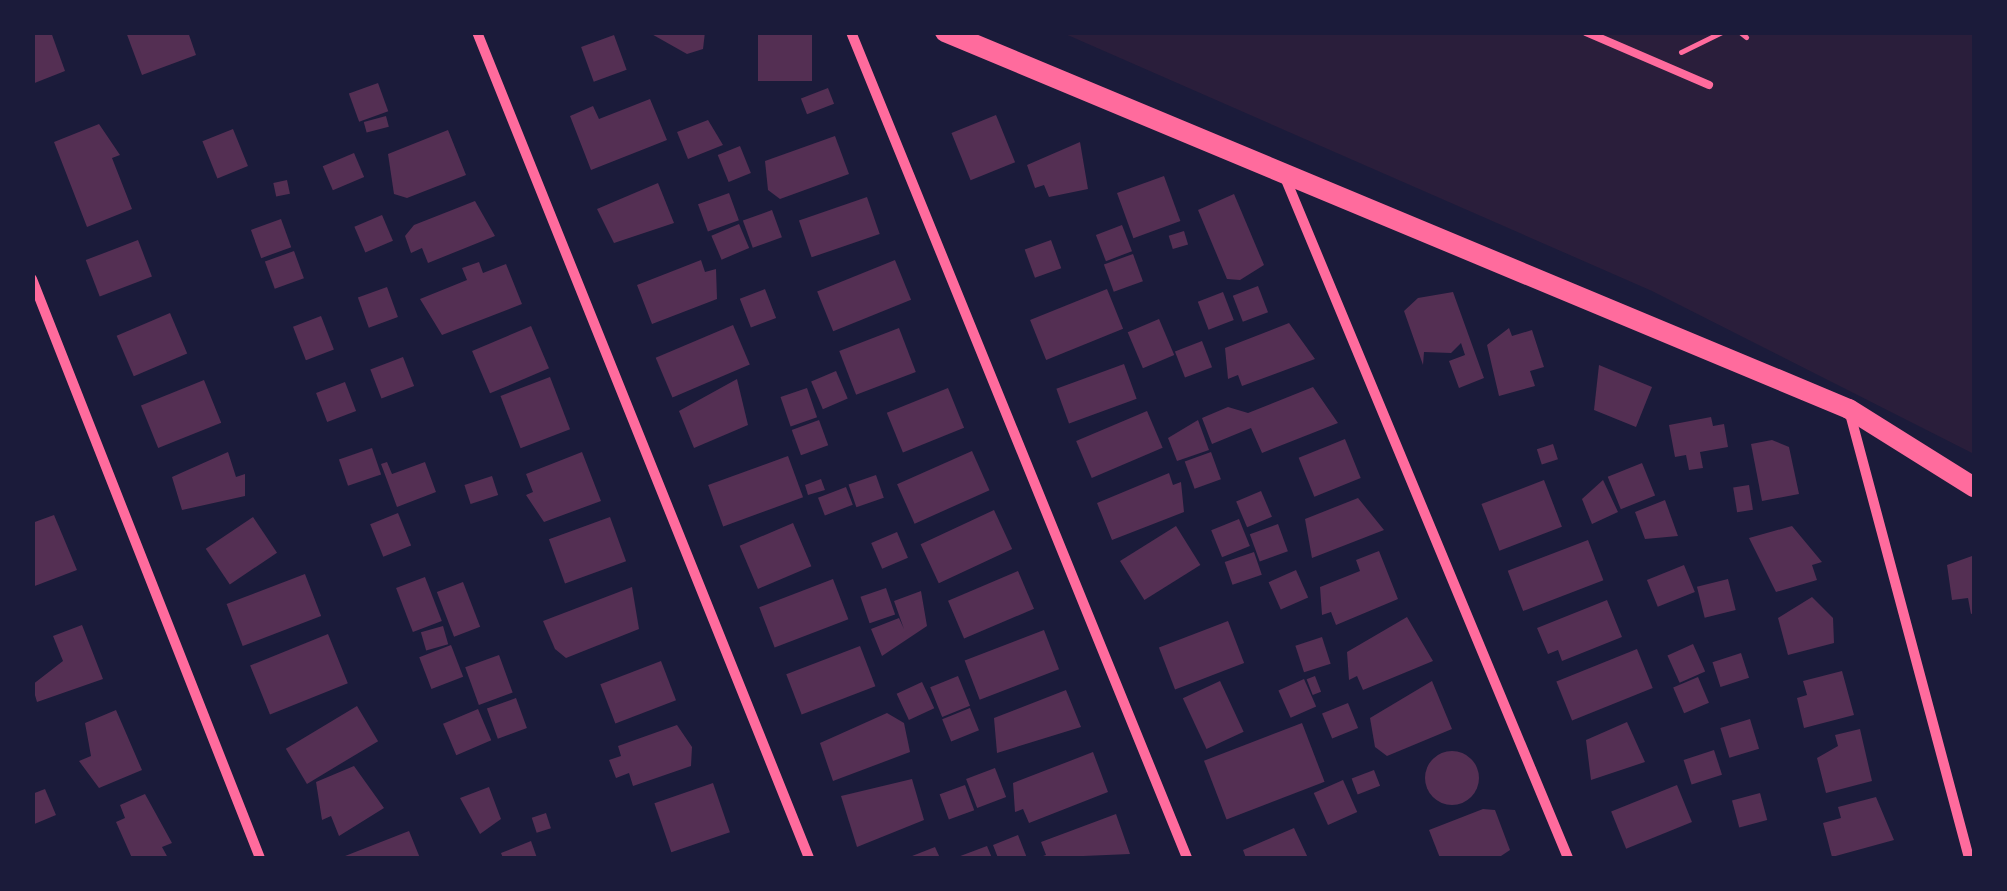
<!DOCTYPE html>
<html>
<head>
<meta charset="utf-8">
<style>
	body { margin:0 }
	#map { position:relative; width:2007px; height:891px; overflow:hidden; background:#1b1b3a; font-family:Lato,sans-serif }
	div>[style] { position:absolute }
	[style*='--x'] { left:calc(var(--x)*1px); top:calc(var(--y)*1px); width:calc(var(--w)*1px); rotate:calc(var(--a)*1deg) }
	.green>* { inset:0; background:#2a1e3b }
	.building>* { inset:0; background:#542f53; transform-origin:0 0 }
	.round { border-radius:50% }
	.path>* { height:5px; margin:-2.5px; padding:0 2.5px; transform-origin:2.5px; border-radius:2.5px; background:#ff6b9d }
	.service>* { height:8px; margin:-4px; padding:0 4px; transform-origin:4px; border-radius:4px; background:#ff6b9d }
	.minor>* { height:10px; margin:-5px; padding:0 5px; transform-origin:5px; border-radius:5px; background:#ff6b9d }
	.secondary>* { height:20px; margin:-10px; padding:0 10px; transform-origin:10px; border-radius:10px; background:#ff6b9d }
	span { translate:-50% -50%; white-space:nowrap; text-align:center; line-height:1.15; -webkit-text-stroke:10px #1b1b3a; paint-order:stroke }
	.frame { position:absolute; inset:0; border:35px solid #1b1b3a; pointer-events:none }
</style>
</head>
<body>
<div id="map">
	<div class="green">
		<div style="clip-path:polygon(1063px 33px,1974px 33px,1974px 454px,1652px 291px)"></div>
	</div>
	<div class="building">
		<div style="clip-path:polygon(32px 32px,51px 32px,65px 71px,32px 84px)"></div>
		<div style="clip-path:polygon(126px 32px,188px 32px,196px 55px,142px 75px)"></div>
		<div style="clip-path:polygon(648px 32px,705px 32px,703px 49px,687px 54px)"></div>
		<div style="left:758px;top:32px;width:54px;height:49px"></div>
		<div style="left:614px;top:35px;width:37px;height:35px;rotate:70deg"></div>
		<div style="left:378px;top:83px;width:30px;height:31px;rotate:70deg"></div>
		<div style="left:828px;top:88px;width:17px;height:29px;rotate:69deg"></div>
		<div style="clip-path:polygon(650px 99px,667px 140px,591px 170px,570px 116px,593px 106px,599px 119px)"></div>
		<div style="left:996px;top:115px;width:51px;height:48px;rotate:68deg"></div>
		<div style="left:386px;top:116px;width:11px;height:23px;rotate:75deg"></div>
		<div style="clip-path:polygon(708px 120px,723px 145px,688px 159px,677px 132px)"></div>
		<div style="clip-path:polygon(99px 124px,120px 155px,112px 158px,132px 209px,87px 227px,54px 142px)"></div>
		<div style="left:233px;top:129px;width:40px;height:33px;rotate:68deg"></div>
		<div style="clip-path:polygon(448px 130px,466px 175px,407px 198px,394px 194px,388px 154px)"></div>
		<div style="clip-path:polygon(835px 136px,849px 174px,780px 199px,768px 190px,765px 161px)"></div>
		<div style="clip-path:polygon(1080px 142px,1088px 189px,1049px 197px,1044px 185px,1035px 188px,1027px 165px)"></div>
		<div style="left:740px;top:146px;width:29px;height:24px;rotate:68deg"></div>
		<div style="left:354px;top:153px;width:26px;height:34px;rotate:67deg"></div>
		<div style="left:1164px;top:176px;width:48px;height:50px;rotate:70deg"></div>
		<div style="left:287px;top:180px;width:14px;height:14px;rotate:78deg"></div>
		<div style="clip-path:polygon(658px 183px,674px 223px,614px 243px,597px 209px)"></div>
		<div style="left:729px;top:193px;width:29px;height:33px;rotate:70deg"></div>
		<div style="clip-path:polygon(1234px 194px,1264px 265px,1240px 280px,1227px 279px,1198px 210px)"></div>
		<div style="left:867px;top:197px;width:39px;height:72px;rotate:71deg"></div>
		<div style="clip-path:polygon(475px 201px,495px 236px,428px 263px,422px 248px,411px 253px,405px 236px,414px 225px)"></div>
		<div style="left:772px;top:210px;width:29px;height:31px;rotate:70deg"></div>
		<div style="left:382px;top:215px;width:28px;height:30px;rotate:67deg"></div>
		<div style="left:281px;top:219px;width:30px;height:32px;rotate:70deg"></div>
		<div style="left:739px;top:224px;width:26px;height:30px;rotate:67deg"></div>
		<div style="left:1122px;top:225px;width:28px;height:28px;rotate:69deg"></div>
		<div style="left:1184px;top:231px;width:14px;height:16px;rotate:73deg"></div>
		<div style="left:138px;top:240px;width:39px;height:56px;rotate:69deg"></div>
		<div style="left:1051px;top:240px;width:30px;height:28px;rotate:70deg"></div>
		<div style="left:294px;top:251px;width:29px;height:31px;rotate:70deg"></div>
		<div style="left:1133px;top:254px;width:29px;height:31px;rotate:70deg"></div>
		<div style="clip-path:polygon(701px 260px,705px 272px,716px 269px,717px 299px,652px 324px,637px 285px)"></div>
		<div style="left:895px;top:260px;width:43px;height:84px;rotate:68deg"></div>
		<div style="clip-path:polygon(479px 262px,483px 273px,506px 264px,522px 304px,442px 335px,420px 299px,467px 280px,462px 268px)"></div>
		<div style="left:1258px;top:286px;width:28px;height:27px;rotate:69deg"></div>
		<div style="left:387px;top:287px;width:32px;height:31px;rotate:70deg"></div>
		<div style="left:765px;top:289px;width:31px;height:27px;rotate:69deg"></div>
		<div style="left:1107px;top:289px;width:43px;height:83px;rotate:68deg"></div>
		<div style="left:1223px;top:292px;width:30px;height:27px;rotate:69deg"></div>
		<div style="clip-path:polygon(1453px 292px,1484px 378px,1459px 388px,1449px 361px,1465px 355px,1461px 343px,1451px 353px,1424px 352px,1423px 365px,1404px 311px,1418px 298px)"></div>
		<div style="left:170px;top:313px;width:44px;height:58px;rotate:67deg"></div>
		<div style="left:321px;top:316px;width:36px;height:30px;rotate:69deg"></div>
		<div style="left:1159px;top:319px;width:39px;height:34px;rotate:67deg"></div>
		<div style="clip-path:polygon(1289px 323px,1315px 359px,1242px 386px,1238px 375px,1228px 379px,1225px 348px)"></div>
		<div style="left:733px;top:325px;width:43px;height:84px;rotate:67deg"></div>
		<div style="left:531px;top:326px;width:46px;height:64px;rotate:67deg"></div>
		<div style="left:899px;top:328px;width:47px;height:64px;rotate:69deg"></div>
		<div style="clip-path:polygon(1509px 328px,1512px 336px,1532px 330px,1544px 367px,1530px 371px,1535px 386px,1499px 396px,1487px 345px)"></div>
		<div style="left:1202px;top:341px;width:28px;height:29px;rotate:69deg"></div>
		<div style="left:403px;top:357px;width:31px;height:35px;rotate:69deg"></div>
		<div style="left:1124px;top:364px;width:37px;height:72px;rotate:70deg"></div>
		<div style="clip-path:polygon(1599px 365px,1652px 387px,1636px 427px,1594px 410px)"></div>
		<div style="left:836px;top:371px;width:30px;height:27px;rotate:67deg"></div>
		<div style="left:550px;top:377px;width:56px;height:53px;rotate:69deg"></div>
		<div style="clip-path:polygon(737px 379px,748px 425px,694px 448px,679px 411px)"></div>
		<div style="left:204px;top:380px;width:46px;height:68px;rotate:68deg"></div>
		<div style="left:345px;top:382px;width:31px;height:31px;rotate:69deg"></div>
		<div style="clip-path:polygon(1313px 387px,1338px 423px,1262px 453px,1251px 428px,1212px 444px,1202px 418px,1228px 407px,1248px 413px)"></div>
		<div style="left:807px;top:388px;width:31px;height:28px;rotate:71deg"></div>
		<div style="left:948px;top:388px;width:43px;height:66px;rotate:68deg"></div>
		<div style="left:1147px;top:411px;width:40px;height:77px;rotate:67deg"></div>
		<div style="clip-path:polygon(1711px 417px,1713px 426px,1724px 424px,1728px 447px,1700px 452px,1703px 468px,1689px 470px,1686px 455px,1675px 457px,1669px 425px)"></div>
		<div style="left:819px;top:420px;width:27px;height:29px;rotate:70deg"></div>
		<div style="clip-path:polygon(1198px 420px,1209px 450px,1177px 461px,1168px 438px)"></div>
		<div style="left:1345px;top:439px;width:42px;height:50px;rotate:68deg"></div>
		<div style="clip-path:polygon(1772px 440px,1789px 447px,1799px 494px,1762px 501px,1751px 444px)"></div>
		<div style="left:1553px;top:444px;width:16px;height:17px;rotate:72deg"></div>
		<div style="left:372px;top:448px;width:28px;height:35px;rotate:71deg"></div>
		<div style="left:972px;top:451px;width:43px;height:82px;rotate:66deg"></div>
		<div style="clip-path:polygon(228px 452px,236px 477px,245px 474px,245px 496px,182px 510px,172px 477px)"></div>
		<div style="clip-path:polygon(582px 452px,601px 501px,544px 522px,526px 495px,533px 492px,526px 474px)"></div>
		<div style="left:1211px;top:452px;width:29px;height:28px;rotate:70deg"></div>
		<div style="left:788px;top:456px;width:44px;height:85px;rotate:70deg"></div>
		<div style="clip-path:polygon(387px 462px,392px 474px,425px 462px,436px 492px,397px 507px,381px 464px)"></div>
		<div style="left:1642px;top:463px;width:35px;height:37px;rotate:68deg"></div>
		<div style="clip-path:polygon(1169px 473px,1173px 485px,1181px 482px,1184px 512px,1112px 540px,1097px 503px)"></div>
		<div style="left:876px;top:475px;width:24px;height:29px;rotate:71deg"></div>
		<div style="left:492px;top:476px;width:20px;height:29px;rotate:72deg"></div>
		<div style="clip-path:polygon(821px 479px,825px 490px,808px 495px,805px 485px)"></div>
		<div style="left:1544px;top:480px;width:50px;height:67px;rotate:69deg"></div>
		<div style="clip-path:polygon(1603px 480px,1618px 512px,1592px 524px,1582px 499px)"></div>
		<div style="left:1749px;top:485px;width:25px;height:16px;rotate:81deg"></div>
		<div style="left:846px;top:487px;width:19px;height:30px;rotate:69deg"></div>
		<div style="left:1261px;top:491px;width:28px;height:27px;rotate:67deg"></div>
		<div style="clip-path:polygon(1358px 498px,1384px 530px,1312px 558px,1305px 519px)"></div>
		<div style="clip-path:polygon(1665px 500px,1678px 536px,1645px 539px,1635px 512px)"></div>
		<div style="left:994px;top:510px;width:43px;height:81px;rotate:65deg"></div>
		<div style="left:398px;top:513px;width:35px;height:30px;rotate:68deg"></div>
		<div style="clip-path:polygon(54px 515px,77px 570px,32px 587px,32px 523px)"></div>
		<div style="left:253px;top:517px;width:43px;height:57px;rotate:56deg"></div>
		<div style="left:610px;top:517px;width:47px;height:65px;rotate:70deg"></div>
		<div style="left:1239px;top:519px;width:29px;height:30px;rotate:68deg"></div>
		<div style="left:793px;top:523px;width:47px;height:58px;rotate:67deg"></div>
		<div style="left:1278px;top:524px;width:29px;height:30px;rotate:70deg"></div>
		<div style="left:1176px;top:526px;width:46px;height:66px;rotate:58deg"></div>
		<div style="clip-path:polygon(1792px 526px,1822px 562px,1812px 565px,1817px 580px,1776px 592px,1749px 538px)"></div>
		<div style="left:897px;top:532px;width:28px;height:28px;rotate:67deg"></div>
		<div style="left:1588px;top:540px;width:43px;height:86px;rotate:69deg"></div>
		<div style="clip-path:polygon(1379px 551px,1398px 599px,1336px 625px,1331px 612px,1322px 615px,1320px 587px,1360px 571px,1356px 560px)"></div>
		<div style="left:1254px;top:552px;width:24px;height:31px;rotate:71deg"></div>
		<div style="clip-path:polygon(1972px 556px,1974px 613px,1971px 614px,1968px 598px,1952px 600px,1947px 565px)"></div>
		<div style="left:1684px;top:565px;width:29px;height:40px;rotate:68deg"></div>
		<div style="left:1296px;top:570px;width:30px;height:30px;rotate:66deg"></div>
		<div style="left:1018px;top:571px;width:41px;height:76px;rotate:67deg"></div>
		<div style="left:305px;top:574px;width:45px;height:84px;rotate:69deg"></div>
		<div style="left:425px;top:577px;width:47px;height:31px;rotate:69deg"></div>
		<div style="left:833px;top:579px;width:43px;height:79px;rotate:69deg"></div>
		<div style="left:1728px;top:579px;width:32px;height:32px;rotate:76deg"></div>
		<div style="left:463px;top:582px;width:48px;height:28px;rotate:69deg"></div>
		<div style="clip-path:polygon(632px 587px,639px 629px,566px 658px,555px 649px,543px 621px)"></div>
		<div style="left:886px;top:588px;width:28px;height:27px;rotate:71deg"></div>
		<div style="clip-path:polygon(921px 591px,927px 626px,882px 656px,871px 629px,899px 618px,904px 629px,894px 601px)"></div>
		<div style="clip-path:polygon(1812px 597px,1833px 618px,1834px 643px,1788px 655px,1778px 618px)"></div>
		<div style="clip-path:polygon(1607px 600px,1622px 637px,1562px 661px,1558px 650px,1548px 654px,1537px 628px)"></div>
		<div style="clip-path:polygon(1407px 617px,1433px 661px,1363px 690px,1357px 676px,1349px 680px,1347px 652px)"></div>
		<div style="left:1228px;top:621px;width:45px;height:74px;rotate:69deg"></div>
		<div style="clip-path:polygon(82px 625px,103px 679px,37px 702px,32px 685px,63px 661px,53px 636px)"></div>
		<div style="left:443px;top:626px;width:19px;height:23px;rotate:74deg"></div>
		<div style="left:1044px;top:630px;width:42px;height:85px;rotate:69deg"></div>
		<div style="left:328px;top:634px;width:53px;height:84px;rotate:68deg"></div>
		<div style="left:1322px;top:637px;width:28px;height:28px;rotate:72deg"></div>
		<div style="left:1693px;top:644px;width:30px;height:28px;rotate:66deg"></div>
		<div style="left:451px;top:645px;width:34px;height:34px;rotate:69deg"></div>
		<div style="left:860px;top:646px;width:43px;height:79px;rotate:69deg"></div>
		<div style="left:1637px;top:649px;width:42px;height:87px;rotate:68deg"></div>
		<div style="left:1741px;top:653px;width:26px;height:30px;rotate:72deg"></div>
		<div style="left:499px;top:655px;width:40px;height:36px;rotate:70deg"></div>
		<div style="left:661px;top:661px;width:42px;height:65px;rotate:69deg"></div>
		<div style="clip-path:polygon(1842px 671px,1854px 715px,1804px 728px,1797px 698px,1807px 695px,1803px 681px)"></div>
		<div style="left:958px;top:676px;width:32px;height:30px;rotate:68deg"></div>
		<div style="left:1315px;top:676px;width:17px;height:9px;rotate:69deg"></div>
		<div style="left:1698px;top:677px;width:28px;height:27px;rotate:67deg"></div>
		<div style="left:1304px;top:679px;width:30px;height:28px;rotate:66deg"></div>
		<div style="left:1220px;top:681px;width:56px;height:41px;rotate:65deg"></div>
		<div style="clip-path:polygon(1432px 681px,1452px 729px,1387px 756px,1375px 747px,1370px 718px)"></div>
		<div style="left:922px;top:682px;width:29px;height:28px;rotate:65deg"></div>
		<div style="clip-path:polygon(1066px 690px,1081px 727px,997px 753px,994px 718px)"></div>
		<div style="left:516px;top:698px;width:32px;height:31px;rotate:70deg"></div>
		<div style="left:1348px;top:703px;width:27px;height:28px;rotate:68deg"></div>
		<div style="left:357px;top:706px;width:41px;height:83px;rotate:59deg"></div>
		<div style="left:970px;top:708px;width:24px;height:30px;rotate:68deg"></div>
		<div style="left:478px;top:709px;width:34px;height:38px;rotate:67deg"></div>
		<div style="clip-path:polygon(116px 710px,142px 770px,99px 788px,79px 761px,91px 756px,85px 723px)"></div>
		<div style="clip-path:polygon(887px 713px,904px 723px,910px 752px,833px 781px,820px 743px)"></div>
		<div style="left:1750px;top:719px;width:31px;height:31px;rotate:73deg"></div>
		<div style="clip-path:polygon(1627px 722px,1645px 762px,1591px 780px,1586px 740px)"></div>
		<div style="left:1302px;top:723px;width:63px;height:105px;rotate:69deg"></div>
		<div style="clip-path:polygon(677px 725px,692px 747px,691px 766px,633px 786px,629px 773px,616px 778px,609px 760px,621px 756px,618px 746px)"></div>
		<div style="clip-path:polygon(1860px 729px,1872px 781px,1826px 793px,1817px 758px,1838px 746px,1835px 735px)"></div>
		<div style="left:1714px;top:750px;width:26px;height:32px;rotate:72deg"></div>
		<div class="round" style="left:1425px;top:751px;width:54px;height:54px"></div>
		<div style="clip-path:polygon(1093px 752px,1108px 792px,1029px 823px,1023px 809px,1015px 812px,1013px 783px)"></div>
		<div style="clip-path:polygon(354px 766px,384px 808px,339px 836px,331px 816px,322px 820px,316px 782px)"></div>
		<div style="left:995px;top:768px;width:31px;height:31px;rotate:69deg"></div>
		<div style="left:1374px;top:770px;width:17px;height:24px;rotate:69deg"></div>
		<div style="clip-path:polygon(912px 779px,924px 820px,857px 847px,841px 796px)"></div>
		<div style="left:1343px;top:780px;width:35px;height:32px;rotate:66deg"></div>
		<div style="left:713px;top:783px;width:52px;height:62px;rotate:71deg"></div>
		<div style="left:965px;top:785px;width:27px;height:27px;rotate:70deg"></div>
		<div style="left:1677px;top:785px;width:40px;height:71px;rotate:68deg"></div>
		<div style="clip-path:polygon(489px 787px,501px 819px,480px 834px,460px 798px)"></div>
		<div style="clip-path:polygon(45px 789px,56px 815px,32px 825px,32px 794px)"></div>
		<div style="left:1760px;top:793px;width:28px;height:29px;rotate:75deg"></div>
		<div style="clip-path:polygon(145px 794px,172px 843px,162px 847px,168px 858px,132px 858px,116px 822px,125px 818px,120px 805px)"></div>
		<div style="clip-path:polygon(1876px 797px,1894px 840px,1832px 857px,1823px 823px,1841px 818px,1838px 807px)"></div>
		<div style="clip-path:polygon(1483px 809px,1495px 810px,1510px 850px,1498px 858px,1440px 858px,1429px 830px)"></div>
		<div style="left:546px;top:813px;width:16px;height:15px;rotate:72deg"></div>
		<div style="clip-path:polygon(1116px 814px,1130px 854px,1037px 858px,1046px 855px,1041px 842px)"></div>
		<div style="clip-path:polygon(1294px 828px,1308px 858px,1246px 858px,1243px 850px)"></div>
		<div style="clip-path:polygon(409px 831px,420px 858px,340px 858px)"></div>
		<div style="clip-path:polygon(1018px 835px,1027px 858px,998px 858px,993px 845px)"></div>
		<div style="clip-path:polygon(531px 841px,537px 858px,503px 858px,501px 853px)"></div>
		<div style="clip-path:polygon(987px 846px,992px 858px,955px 858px)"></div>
		<div style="clip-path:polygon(935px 847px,940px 858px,907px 858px)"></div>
	</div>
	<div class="path">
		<div style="--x:1740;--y:32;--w:8;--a:40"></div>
		<div style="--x:1681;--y:52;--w:46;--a:-26"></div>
	</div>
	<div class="service">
		<div style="--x:1586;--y:32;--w:134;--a:23.3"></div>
	</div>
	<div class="minor">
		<div style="--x:477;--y:32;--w:890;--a:68.1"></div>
		<div style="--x:851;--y:32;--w:892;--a:67.86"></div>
		<div style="--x:1284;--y:175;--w:740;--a:67.42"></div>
		<div style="--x:32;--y:279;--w:622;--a:68.51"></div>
		<div style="--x:1849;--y:410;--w:464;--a:75"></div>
	</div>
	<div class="secondary">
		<div style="--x:945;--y:32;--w:979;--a:22.64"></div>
		<div style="--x:1849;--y:409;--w:147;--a:32"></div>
	</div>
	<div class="frame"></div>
</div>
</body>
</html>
